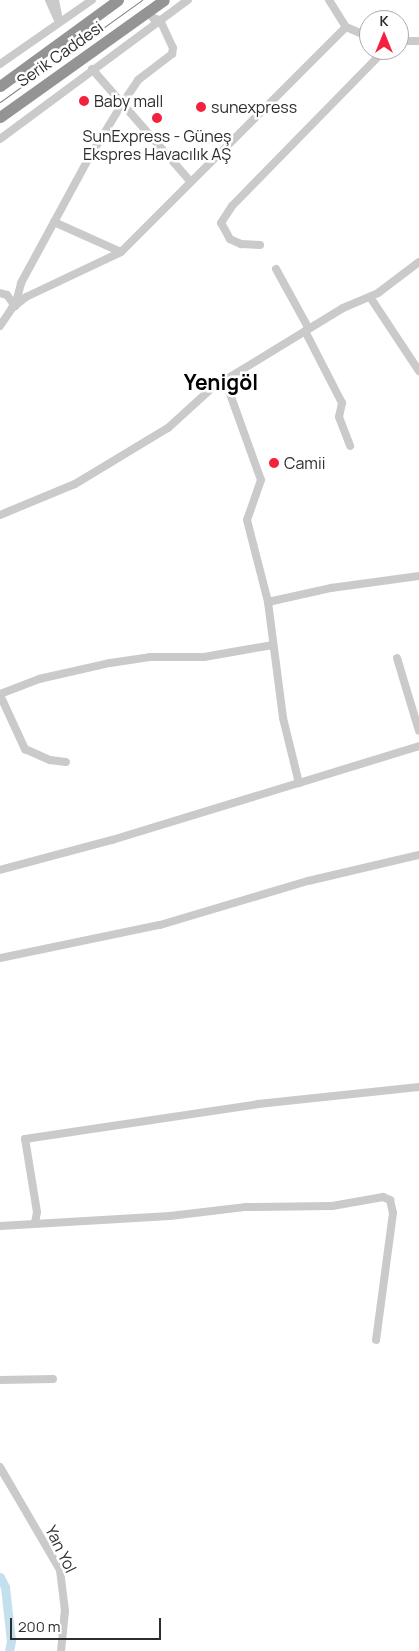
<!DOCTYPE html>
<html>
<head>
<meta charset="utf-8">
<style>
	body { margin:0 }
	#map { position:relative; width:419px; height:1651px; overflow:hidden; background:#fff; font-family:Manrope,sans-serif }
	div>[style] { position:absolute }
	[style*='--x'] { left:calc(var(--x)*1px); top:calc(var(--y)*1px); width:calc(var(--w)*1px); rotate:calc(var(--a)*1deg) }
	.stream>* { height:1px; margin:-0.5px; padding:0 0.5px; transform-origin:0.5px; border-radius:0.5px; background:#c4e0ee }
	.river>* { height:9px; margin:-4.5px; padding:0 4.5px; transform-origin:4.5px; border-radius:4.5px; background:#c4e0ee }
	.minor>* { height:8px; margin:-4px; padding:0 4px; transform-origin:4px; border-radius:4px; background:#cacaca }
	.highway>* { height:11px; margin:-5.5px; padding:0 5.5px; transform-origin:5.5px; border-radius:5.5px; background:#949494 }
	.tram>* { height:1px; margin:-0.5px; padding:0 0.5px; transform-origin:0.5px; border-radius:0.5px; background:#828282 }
	.dots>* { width:14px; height:14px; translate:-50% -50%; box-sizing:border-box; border:2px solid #fff; border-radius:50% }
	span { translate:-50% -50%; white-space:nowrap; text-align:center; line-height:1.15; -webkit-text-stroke:5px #fff; paint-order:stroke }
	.street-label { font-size:16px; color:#2d2d2d }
	.poi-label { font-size:16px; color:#2d2d2d }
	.left { translate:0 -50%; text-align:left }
	.district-label { font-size:21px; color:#000; font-weight:700 }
	.north { position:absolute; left:359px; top:10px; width:50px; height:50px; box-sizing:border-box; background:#fff; border:1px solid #ababab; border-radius:50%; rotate:0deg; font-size:14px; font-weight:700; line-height:20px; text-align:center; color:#2d2d2d }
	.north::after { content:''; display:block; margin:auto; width:18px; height:22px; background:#f2213e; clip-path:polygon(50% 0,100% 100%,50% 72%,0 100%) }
	.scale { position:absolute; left:10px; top:1618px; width:151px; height:22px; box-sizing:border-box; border:2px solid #2d2d2d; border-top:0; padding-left:6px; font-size:15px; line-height:18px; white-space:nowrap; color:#2d2d2d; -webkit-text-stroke:4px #fff; paint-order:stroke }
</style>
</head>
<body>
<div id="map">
	<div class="stream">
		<div style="--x:0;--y:1475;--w:29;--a:59"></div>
		<div style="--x:59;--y:1636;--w:28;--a:-86"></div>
	</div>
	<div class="river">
		<div style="--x:0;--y:1577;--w:11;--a:63"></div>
		<div style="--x:5;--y:1587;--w:54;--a:83.7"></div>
		<div style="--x:11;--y:1641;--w:10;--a:101"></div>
	</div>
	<div class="minor">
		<div style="--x:49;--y:0;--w:24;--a:66"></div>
		<div style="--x:55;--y:0;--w:20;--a:79"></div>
		<div style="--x:329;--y:0;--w:32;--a:58"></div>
		<div style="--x:346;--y:27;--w:25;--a:23"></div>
		<div style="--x:399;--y:41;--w:20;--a:0"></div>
		<div style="--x:0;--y:64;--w:112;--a:-34.8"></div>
		<div style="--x:92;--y:69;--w:149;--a:48.8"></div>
		<div style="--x:0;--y:139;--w:234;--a:-36.5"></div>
		<div style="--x:54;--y:222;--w:73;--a:24.1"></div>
		<div style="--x:121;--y:252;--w:318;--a:-45"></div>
		<div style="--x:260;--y:245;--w:19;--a:-177"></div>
		<div style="--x:241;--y:244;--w:12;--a:-156"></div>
		<div style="--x:230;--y:239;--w:18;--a:-119"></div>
		<div style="--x:221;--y:223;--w:20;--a:-57"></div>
		<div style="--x:232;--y:206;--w:219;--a:-45.6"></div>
		<div style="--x:276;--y:269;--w:68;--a:61.2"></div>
		<div style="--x:0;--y:293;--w:7;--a:16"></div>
		<div style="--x:7;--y:295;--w:14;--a:54"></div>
		<div style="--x:370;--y:297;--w:89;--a:56.5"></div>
		<div style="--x:15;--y:306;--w:24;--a:-75"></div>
		<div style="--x:21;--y:283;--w:142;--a:-61.5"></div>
		<div style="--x:89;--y:158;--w:63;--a:-58.6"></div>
		<div style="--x:122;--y:104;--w:29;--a:-56"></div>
		<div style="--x:138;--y:80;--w:43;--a:-37.4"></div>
		<div style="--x:172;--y:54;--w:6;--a:-81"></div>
		<div style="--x:173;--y:48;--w:31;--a:-115"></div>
		<div style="--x:160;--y:20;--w:7;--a:-164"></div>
		<div style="--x:153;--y:18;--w:9;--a:-126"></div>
		<div style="--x:0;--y:326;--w:22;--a:-56"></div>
		<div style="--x:12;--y:308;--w:18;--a:-38"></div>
		<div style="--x:26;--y:297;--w:105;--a:-25.3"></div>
		<div style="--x:305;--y:331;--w:81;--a:62.8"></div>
		<div style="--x:342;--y:403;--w:14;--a:102"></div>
		<div style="--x:339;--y:417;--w:31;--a:69"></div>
		<div style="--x:225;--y:380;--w:106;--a:70.2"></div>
		<div style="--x:261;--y:480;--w:42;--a:109.3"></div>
		<div style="--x:247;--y:520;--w:85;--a:75.6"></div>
		<div style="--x:268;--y:602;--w:117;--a:82.6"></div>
		<div style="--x:283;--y:718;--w:67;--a:76.2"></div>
		<div style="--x:299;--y:783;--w:126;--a:-17.1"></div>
		<div style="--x:0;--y:515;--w:81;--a:-22.5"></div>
		<div style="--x:75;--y:484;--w:109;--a:-31.1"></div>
		<div style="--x:168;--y:428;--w:59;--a:-42.3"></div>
		<div style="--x:212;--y:388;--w:153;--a:-31.4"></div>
		<div style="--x:343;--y:308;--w:38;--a:-23"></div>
		<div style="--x:378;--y:293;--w:51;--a:-37.1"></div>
		<div style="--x:268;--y:602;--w:65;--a:-12.5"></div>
		<div style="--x:331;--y:588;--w:89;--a:-7.8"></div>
		<div style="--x:397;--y:658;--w:76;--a:73.2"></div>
		<div style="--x:0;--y:694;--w:42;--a:-21"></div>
		<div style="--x:39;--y:679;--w:73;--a:-12.7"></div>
		<div style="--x:110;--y:663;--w:40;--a:-8.5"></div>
		<div style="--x:150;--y:657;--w:54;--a:0"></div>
		<div style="--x:204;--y:657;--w:70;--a:-9.9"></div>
		<div style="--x:0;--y:695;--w:60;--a:65.2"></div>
		<div style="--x:25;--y:749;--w:27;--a:24"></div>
		<div style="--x:50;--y:760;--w:16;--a:7"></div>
		<div style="--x:0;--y:870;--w:116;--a:-15"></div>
		<div style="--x:112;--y:840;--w:195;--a:-17"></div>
		<div style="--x:0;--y:958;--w:163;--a:-11.7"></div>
		<div style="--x:160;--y:925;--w:154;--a:-16.6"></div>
		<div style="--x:308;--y:881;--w:114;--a:-13.2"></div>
		<div style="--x:35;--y:1223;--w:11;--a:-80"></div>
		<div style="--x:37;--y:1212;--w:74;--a:-99.3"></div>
		<div style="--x:25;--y:1139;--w:236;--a:-8.5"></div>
		<div style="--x:258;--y:1104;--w:162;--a:-6"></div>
		<div style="--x:0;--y:1226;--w:170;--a:-3.4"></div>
		<div style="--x:170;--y:1216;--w:77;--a:-6.8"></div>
		<div style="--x:246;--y:1207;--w:86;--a:-0.7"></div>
		<div style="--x:332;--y:1206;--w:52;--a:-10"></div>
		<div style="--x:383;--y:1197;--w:8;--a:23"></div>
		<div style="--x:390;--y:1200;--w:13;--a:77"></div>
		<div style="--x:393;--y:1213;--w:128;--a:97.6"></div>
		<div style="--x:0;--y:1380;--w:53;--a:-1.1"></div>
		<div style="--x:0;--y:1467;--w:119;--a:59.8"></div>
		<div style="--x:60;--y:1570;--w:41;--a:83"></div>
		<div style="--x:65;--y:1611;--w:40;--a:95.7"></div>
	</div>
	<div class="highway">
		<div style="--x:0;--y:86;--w:146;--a:-36.1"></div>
		<div style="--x:0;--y:117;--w:201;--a:-35.5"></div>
	</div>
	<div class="tram">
		<div style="--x:0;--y:102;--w:175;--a:-35.7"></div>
	</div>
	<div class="dots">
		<div style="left:84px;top:101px;background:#f2213e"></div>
		<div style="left:201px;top:107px;background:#f2213e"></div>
		<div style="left:157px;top:118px;background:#f2213e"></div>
		<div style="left:274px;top:463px;background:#f2213e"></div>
	</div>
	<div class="street-label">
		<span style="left:60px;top:54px;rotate:-35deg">Serik Caddesi</span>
		<span style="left:61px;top:1549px;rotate:64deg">Yan Yol</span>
	</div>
	<div class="poi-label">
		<span class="left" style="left:94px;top:101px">Baby mall</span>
		<span class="left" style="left:211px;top:107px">sunexpress</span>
		<span style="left:157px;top:145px">SunExpress - Güneş<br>Ekspres Havacılık AŞ</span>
		<span class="left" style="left:284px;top:463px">Camii</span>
	</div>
	<div class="district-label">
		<span style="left:221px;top:382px">Yenigöl</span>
	</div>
	<div class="north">K</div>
	<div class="scale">200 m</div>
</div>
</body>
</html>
